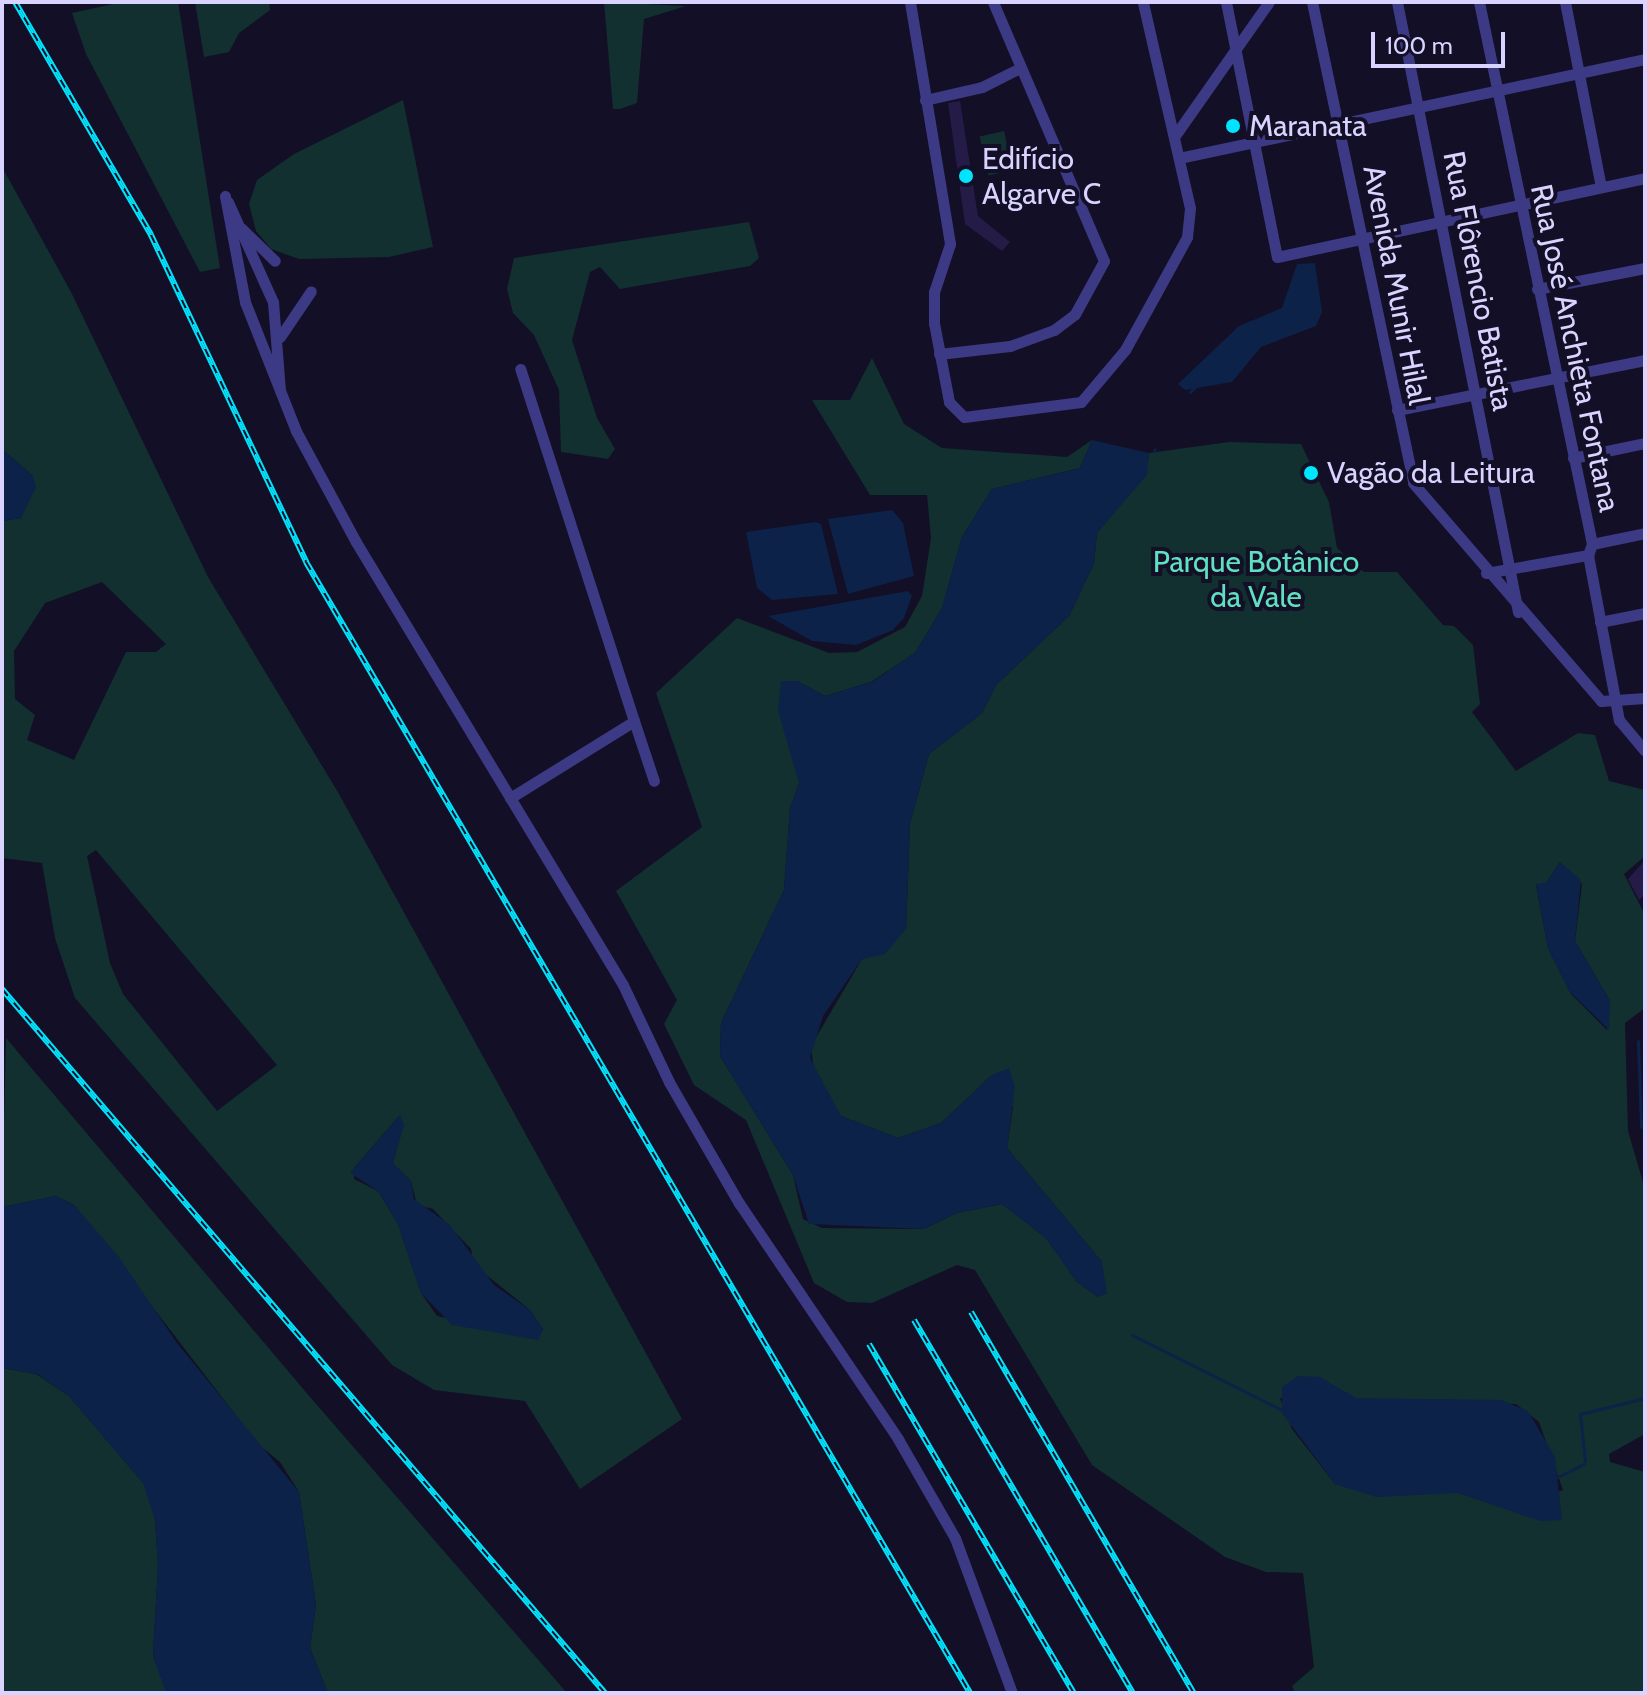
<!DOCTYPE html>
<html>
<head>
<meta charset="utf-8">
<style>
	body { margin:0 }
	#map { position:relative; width:1647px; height:1695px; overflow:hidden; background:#130f26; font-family:Cabin,sans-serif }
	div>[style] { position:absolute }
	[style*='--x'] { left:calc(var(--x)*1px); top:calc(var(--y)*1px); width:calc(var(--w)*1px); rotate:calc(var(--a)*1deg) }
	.green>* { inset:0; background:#12302f; transform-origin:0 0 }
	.water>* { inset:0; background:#0c2248 }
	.stream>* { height:3px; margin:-1.5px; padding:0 1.5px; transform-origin:1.5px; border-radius:1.5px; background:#0c2248 }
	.building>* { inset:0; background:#241b47 }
	.minor>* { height:11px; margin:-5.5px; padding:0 5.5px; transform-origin:5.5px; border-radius:5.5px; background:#3d3a85 }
	.rail>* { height:6px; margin-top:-3px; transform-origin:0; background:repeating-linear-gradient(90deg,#130f26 0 9px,#00e5ff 0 18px); box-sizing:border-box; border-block:2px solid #00e5ff }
	.dots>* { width:22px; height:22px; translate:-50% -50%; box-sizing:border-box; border:4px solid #130f26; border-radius:50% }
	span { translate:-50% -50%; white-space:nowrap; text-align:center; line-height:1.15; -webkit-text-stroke:8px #130f26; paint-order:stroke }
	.poi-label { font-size:30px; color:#d9d4ff }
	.left { translate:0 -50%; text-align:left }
	.street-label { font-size:30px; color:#d9d4ff }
	.park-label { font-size:30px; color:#5fe0c0 }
	.frame { position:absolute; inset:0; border:4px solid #d9d4ff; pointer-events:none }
	.scale { position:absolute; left:1371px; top:32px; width:134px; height:36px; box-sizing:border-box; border:4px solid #d9d4ff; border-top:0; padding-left:10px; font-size:24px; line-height:28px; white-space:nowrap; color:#d9d4ff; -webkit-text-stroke:6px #130f26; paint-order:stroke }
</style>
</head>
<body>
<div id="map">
	<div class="green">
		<div style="clip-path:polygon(122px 2px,178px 2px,220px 268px,200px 272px,86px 54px,72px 13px)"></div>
		<div style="clip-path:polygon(195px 2px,269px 2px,270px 10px,239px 33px,229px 52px,204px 57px)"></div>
		<div style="clip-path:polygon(604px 2px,686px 6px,644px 19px,637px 103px,620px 109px,613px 109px)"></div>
		<div style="clip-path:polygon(403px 100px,433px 247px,389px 257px,299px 259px,271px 249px,256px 231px,249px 204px,257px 180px,294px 154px)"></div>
		<div style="left:1004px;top:131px;width:40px;height:25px;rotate:77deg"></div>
		<div style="clip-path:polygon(evenodd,2px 167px,71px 292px,208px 577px,339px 794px,682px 1419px,580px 1489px,525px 1401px,434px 1390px,392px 1365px,75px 998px,55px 938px,42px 863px,2px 858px,2px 521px,21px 518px,33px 476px,2px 449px,2px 167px,102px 582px,166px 644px,156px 652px,126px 652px,74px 760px,27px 740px,35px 715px,15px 699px,14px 651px,45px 603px,102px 582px,2px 167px,96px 850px,277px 1065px,217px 1111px,123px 994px,110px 963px,87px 856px,96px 850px,2px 167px,399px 1116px,393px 1164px,411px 1181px,417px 1205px,433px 1209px,471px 1249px,474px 1265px,530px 1310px,543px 1329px,538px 1339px,437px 1316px,421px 1293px,398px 1224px,378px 1191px,354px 1179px,355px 1167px,399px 1116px)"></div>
		<div style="clip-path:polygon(749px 222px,759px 258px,750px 266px,620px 289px,600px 267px,590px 272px,572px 340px,597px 418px,615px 449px,608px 459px,561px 452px,559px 390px,534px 335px,513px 313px,507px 289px,514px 258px)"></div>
		<div style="clip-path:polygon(evenodd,872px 358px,904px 424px,942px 448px,1067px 457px,1092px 440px,1080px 468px,992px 489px,962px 537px,942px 608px,915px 653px,871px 682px,825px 696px,797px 681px,799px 783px,790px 808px,784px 890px,721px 1023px,720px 1056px,793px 1175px,803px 1219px,822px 1228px,924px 1229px,957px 1213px,1002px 1204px,1046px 1238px,1077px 1282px,1098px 1297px,1102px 1262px,1007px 1148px,1013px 1107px,992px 1075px,941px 1123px,898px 1138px,841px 1116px,814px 1073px,811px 1046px,862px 959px,906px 929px,910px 823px,929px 754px,982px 713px,996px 685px,1069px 616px,1094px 563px,1097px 533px,1146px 475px,1149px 453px,1229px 442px,1301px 444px,1329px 502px,1337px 548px,1364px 572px,1397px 572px,1443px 625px,1454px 626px,1473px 645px,1480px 704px,1472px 712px,1516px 771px,1578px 733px,1595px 735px,1609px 781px,1645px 790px,1645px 856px,1624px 874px,1645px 915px,1645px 1008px,1625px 1023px,1628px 1131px,1645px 1189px,1645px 1434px,1609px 1454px,1610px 1462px,1645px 1472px,1645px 1693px,1295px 1693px,1292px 1686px,1314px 1667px,1303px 1573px,1266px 1572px,1225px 1557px,1092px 1465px,975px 1270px,957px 1265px,872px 1303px,847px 1302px,814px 1283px,746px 1120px,694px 1085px,664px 1024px,677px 1000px,616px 891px,702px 827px,656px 693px,737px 618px,829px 653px,857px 652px,905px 627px,922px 596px,931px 538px,927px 495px,870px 495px,812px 400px,850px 400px,872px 358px,1560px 862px,1582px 884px,1575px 941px,1610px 1001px,1607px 1030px,1571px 994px,1548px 948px,1536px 885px,1546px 883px,1560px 862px,872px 358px,1280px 1398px,1516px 1404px,1539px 1422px,1563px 1490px,1513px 1508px,1458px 1493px,1335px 1484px,1292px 1429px,1280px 1398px)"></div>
		<div style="clip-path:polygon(6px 1038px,310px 1397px,567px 1693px,328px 1693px,310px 1648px,316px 1605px,299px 1492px,280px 1462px,258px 1444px,74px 1205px,56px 1196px,2px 1207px)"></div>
		<div style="clip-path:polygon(2px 1368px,36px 1374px,69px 1396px,144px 1484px,155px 1519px,158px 1566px,153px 1656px,167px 1693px,2px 1693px)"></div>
	</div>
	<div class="water">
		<div style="clip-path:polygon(1315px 263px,1322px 312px,1316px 326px,1261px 347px,1232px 382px,1185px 390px,1178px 384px,1239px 326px,1282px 308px,1297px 264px)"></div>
		<div style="clip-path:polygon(1092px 440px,1149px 453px,1147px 475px,1097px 533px,1094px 563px,1069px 616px,996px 685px,982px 713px,929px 754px,910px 823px,906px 929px,885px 954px,862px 959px,823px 1016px,810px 1058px,841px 1116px,898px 1138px,941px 1123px,992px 1075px,1009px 1068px,1015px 1087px,1007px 1148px,1102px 1262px,1107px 1294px,1098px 1297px,1077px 1282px,1046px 1238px,1002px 1204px,957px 1213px,924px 1229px,809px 1224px,793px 1175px,720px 1056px,721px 1023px,784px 890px,790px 808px,799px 783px,778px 711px,781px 681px,797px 681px,825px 696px,872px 682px,915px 653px,942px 608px,962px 537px,992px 489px,1080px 468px)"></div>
		<div style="clip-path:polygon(2px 449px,33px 476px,36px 487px,21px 518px,2px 521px)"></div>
		<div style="clip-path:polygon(892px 510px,903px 523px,914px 576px,848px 594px,828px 519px)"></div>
		<div style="clip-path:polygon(815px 522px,821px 524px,838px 594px,772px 600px,757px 588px,746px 532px)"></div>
		<div style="clip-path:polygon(908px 591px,912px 596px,904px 618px,893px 630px,856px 645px,812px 641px,768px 616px)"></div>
		<div style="clip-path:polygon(1560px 862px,1581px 880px,1575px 941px,1610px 1001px,1609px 1030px,1570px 992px,1548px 948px,1536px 884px,1546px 883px)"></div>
		<div style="clip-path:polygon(400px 1115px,404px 1125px,393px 1164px,411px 1181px,414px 1199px,450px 1225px,494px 1285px,530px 1310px,543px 1329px,538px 1340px,452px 1325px,421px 1293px,398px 1224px,378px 1191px,350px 1173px)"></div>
		<div style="clip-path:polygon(56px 1196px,74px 1205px,119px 1257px,177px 1343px,299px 1492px,316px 1605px,310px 1648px,328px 1693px,166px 1692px,153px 1656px,158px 1566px,155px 1519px,143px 1483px,69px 1396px,37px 1374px,2px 1368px,2px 1207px)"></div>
		<div style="clip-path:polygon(1298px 1376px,1320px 1377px,1356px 1398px,1501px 1400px,1528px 1411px,1555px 1457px,1562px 1520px,1540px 1521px,1458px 1493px,1376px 1497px,1335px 1484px,1282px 1413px,1282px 1387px)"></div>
	</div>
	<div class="stream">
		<div style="--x:1190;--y:392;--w:7;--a:-45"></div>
		<div style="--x:1154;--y:450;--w:1;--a:-45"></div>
		<div style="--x:1638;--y:1041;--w:86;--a:88"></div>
		<div style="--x:1132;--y:1335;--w:170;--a:26.6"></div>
		<div style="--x:1585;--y:1461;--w:47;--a:-96.1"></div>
		<div style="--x:1580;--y:1414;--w:67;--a:-13.8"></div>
		<div style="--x:1556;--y:1478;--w:31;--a:-27"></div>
	</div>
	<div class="building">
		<div style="clip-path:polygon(960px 101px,978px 216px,1010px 242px,1002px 251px,965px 224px,948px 103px)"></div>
		<div style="clip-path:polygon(1645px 860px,1645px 894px,1639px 900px,1628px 879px)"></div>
	</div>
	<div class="minor">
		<div style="--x:910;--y:2;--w:245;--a:80.6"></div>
		<div style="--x:950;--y:244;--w:51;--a:108.4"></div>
		<div style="--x:934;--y:292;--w:31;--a:90"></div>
		<div style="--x:934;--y:323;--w:80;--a:79.2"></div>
		<div style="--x:949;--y:402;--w:21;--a:45"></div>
		<div style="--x:964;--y:417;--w:118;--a:-7.3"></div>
		<div style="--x:1081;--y:402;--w:68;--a:-49.8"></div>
		<div style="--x:1125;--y:350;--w:129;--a:-61.2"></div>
		<div style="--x:1187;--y:237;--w:29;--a:-84"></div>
		<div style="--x:1190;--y:208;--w:211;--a:-102.9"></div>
		<div style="--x:1226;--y:2;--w:260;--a:78.7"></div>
		<div style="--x:1277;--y:257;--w:376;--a:-12.1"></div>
		<div style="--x:1312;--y:2;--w:491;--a:78.1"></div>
		<div style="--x:1413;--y:483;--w:288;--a:49.2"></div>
		<div style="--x:1601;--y:701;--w:44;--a:-3.9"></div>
		<div style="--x:1397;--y:2;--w:622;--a:78.78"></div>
		<div style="--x:1479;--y:2;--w:554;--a:78.22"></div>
		<div style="--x:1592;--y:544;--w:12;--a:110"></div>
		<div style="--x:1588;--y:555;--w:168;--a:79.4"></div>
		<div style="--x:1619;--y:720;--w:40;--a:50"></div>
		<div style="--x:1565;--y:2;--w:188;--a:79"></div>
		<div style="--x:925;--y:100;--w:58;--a:-12.8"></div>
		<div style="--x:982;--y:87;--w:40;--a:-26.6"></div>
		<div style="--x:1174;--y:137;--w:165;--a:-54.9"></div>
		<div style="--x:1179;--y:158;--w:476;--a:-12"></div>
		<div style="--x:225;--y:196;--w:108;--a:79.3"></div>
		<div style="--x:245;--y:302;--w:139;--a:68.4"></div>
		<div style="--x:296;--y:431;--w:126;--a:61.6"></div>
		<div style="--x:356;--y:542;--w:517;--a:58.92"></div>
		<div style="--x:623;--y:985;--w:107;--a:64.6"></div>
		<div style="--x:669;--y:1082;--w:140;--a:60"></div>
		<div style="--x:739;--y:1203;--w:285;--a:56"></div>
		<div style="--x:898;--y:1439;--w:114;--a:60.1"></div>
		<div style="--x:955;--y:1538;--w:165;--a:69.8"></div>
		<div style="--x:228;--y:202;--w:110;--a:65.8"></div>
		<div style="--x:273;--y:302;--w:88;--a:85.5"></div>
		<div style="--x:241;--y:228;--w:47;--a:44.1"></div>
		<div style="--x:1537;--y:289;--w:110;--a:-11"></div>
		<div style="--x:280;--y:337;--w:55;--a:-56"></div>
		<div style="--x:939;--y:354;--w:71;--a:-6.4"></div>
		<div style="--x:1010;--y:346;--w:47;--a:-20"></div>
		<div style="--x:1054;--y:330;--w:26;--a:-37"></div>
		<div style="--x:1075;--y:314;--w:60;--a:-61.3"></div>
		<div style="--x:1104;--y:261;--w:282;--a:-113.2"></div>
		<div style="--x:1397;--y:410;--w:253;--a:-11.4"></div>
		<div style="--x:1573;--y:458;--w:74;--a:-11.8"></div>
		<div style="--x:1592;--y:544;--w:54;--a:-11.7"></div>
		<div style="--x:1486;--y:573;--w:104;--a:-10"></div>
		<div style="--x:1600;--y:622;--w:46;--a:-11.3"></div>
		<div style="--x:634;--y:721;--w:63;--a:71.6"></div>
		<div style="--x:510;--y:798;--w:146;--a:-31.8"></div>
		<div style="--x:634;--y:721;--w:370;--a:-107.9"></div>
	</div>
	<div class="rail">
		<div style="--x:15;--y:2;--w:270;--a:59.7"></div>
		<div style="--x:151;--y:235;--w:362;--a:64.6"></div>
		<div style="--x:306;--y:562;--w:1312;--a:59.58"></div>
		<div style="--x:2;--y:989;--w:927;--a:49.42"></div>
		<div style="--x:971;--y:1312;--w:441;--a:59.7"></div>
		<div style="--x:914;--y:1320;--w:433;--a:59.6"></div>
		<div style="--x:869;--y:1344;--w:405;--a:59.6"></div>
	</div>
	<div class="dots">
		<div style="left:1233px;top:126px;background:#00e5ff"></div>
		<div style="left:966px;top:176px;background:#00e5ff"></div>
		<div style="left:1311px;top:473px;background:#00e5ff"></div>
	</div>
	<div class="poi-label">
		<span class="left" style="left:1249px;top:126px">Maranata</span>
		<span class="left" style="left:982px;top:176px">Edifício<br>Algarve C</span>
		<span class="left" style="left:1327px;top:473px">Vagão da Leitura</span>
	</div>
	<div class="street-label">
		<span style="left:1478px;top:281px;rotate:79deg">Rua Flôrencio Batista</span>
		<span style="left:1396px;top:285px;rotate:79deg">Avenida Munir Hilal</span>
		<span style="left:1575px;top:348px;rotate:78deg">Rua José Anchieta Fontana</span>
	</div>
	<div class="park-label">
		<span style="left:1256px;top:579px">Parque Botânico<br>da Vale</span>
	</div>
	<div class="frame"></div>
	<div class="scale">100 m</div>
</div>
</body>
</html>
